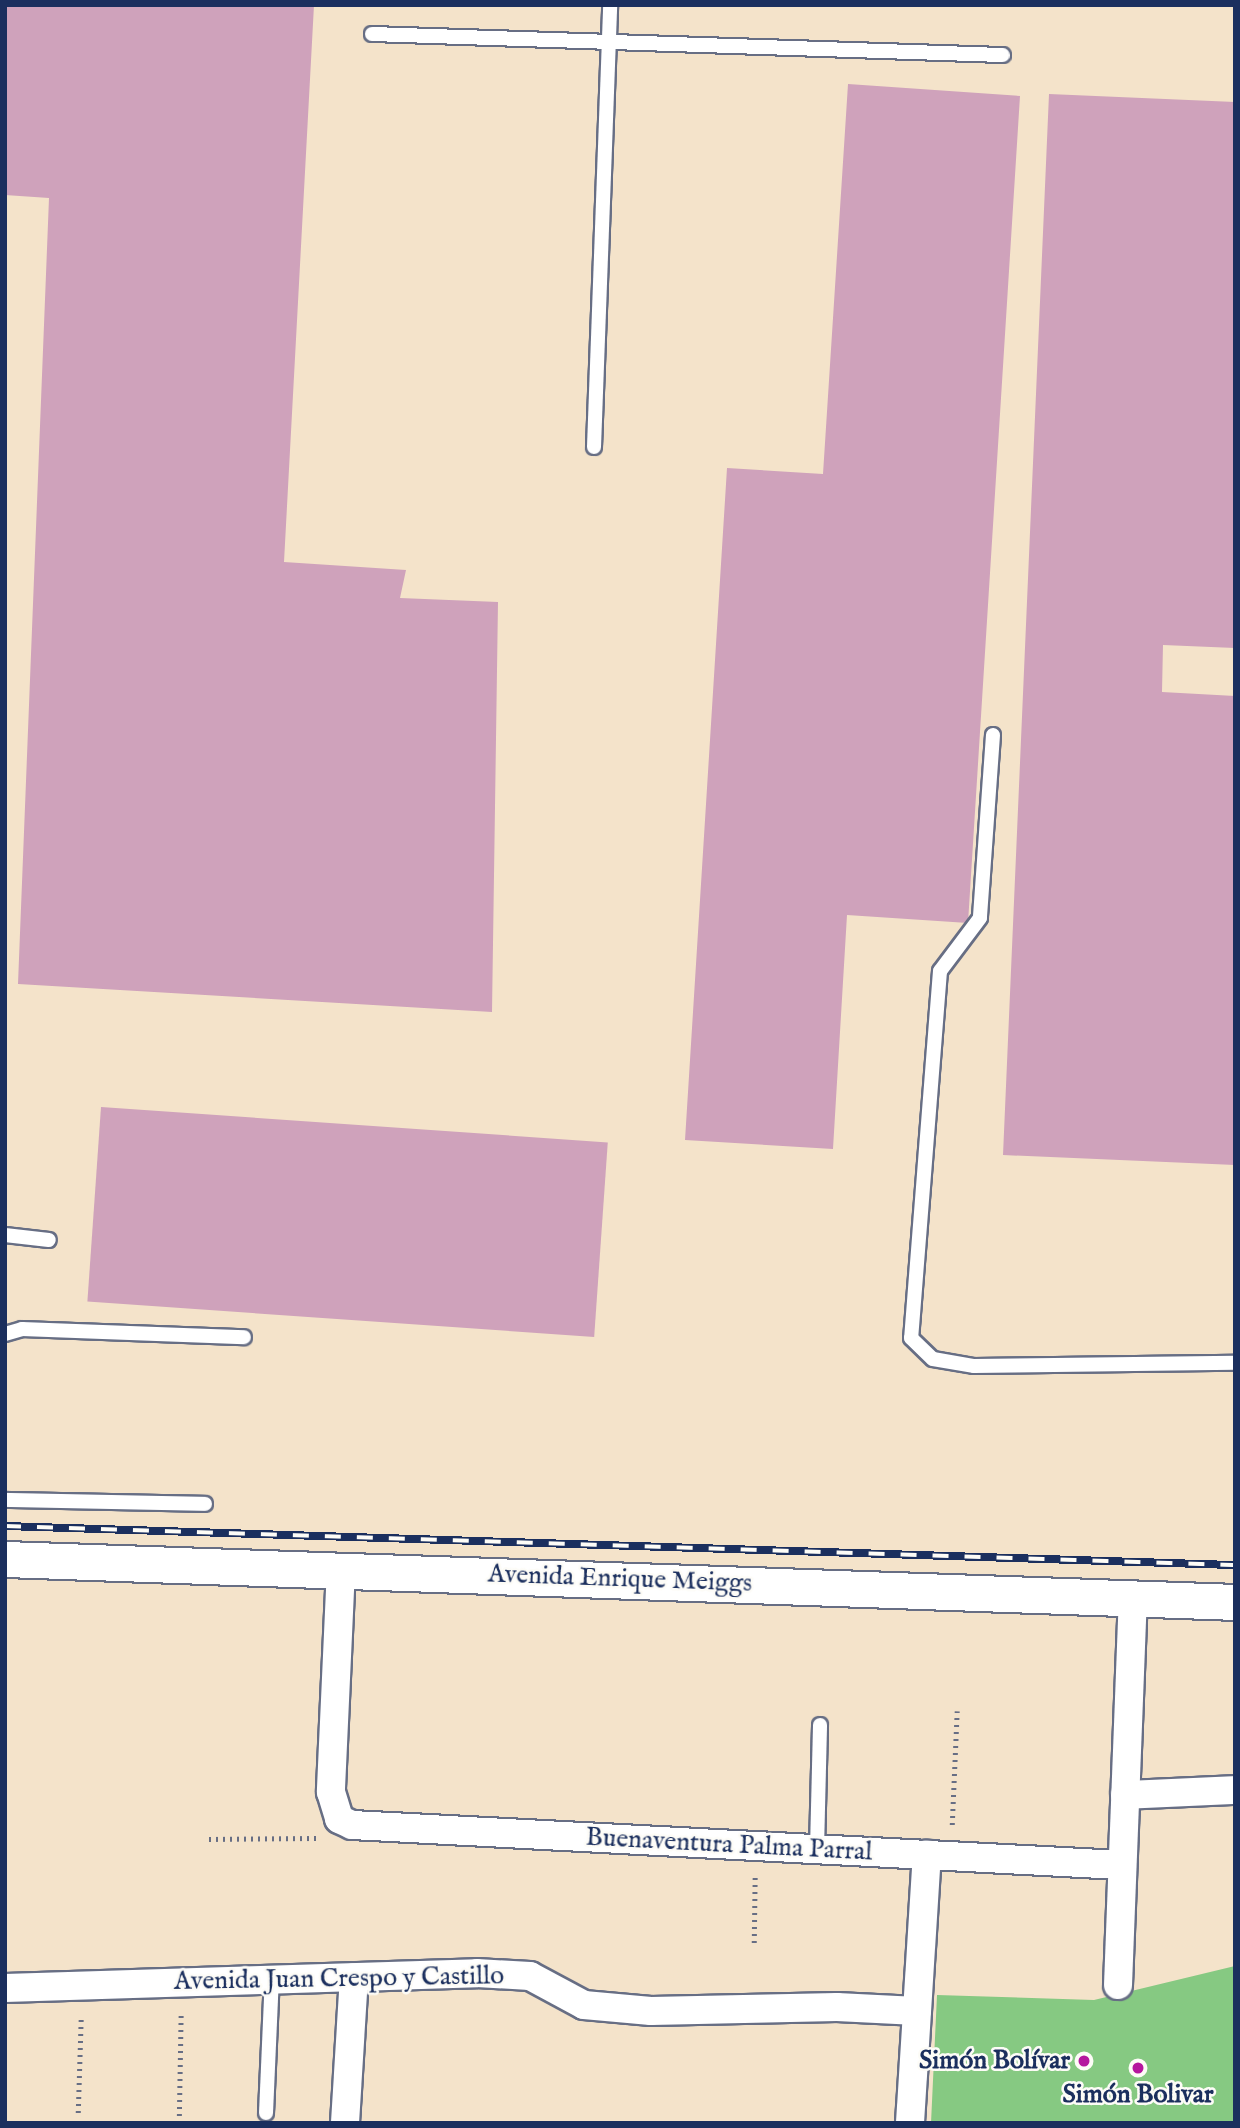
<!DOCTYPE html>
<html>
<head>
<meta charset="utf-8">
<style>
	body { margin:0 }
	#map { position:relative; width:1240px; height:2128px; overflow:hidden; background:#f4e3ca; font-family:"IM FELL English",serif }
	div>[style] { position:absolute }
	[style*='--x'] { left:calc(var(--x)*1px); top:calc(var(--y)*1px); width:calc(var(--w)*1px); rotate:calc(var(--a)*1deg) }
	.green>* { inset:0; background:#86c982 }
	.building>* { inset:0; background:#cfa2bb; transform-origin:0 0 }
	.path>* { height:4.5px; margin-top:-2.25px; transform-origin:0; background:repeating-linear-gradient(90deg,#676e84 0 2px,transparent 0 7px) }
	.roads { filter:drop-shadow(2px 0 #676e84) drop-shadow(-2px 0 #676e84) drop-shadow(0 2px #676e84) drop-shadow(0 -2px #676e84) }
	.service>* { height:14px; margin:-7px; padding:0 7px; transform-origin:7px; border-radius:7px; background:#fff }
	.minor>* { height:28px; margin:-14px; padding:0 14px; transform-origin:14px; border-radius:14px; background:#fff }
	.tertiary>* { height:35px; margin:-17.5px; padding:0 17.5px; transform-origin:17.5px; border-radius:17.5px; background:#fff }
	.rail>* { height:8px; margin-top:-4px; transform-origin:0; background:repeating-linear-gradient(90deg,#fdfcf7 0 16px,#1b2f5e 0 32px); box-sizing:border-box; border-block:2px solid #1b2f5e }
	.dots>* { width:19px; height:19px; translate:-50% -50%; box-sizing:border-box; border:4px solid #fdfcf7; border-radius:50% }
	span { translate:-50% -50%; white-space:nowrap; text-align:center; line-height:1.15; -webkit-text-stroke:5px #fdfcf7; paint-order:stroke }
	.street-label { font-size:26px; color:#1b2f5e }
	.poi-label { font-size:26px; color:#1b2f5e; font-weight:700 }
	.right { translate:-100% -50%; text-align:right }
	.frame { position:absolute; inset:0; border:7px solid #1b2f5e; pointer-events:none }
</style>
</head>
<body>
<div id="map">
	<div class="green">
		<div style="clip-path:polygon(1235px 1966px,1235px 2123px,931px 2123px,937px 1995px,1094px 2000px)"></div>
	</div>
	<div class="building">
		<div style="clip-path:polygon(5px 5px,314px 5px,284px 562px,406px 570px,400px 598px,498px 602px,492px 1012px,18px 984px,49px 198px,5px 195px)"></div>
		<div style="clip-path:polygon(848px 84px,1020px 96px,968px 923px,847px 915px,833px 1149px,685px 1140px,727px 468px,823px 474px)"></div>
		<div style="clip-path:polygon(1049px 94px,1235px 102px,1235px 648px,1163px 645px,1162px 692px,1235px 696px,1235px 1165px,1003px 1155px)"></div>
		<div style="left:101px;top:1107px;width:508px;height:195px;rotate:4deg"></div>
	</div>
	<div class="path">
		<div style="--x:952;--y:1825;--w:114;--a:-87.5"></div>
		<div style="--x:209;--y:1839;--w:108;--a:-0.5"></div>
		<div style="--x:754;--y:1943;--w:68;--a:-89.2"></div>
		<div style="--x:78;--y:2113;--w:97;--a:-88.2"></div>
		<div style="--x:179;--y:2123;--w:111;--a:-89"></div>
	</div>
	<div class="roads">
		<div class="service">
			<div style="--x:372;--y:34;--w:631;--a:1.91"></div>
			<div style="--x:594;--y:447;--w:442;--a:-87.9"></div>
			<div style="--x:993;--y:735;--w:183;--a:94.1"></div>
			<div style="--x:980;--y:918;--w:66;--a:127"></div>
			<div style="--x:940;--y:971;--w:368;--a:94.5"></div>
			<div style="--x:911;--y:1338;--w:30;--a:44"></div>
			<div style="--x:933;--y:1359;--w:42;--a:9.7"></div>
			<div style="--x:974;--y:1366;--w:261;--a:-0.7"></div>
			<div style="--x:5;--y:1235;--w:44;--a:6.5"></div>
			<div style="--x:5;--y:1334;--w:18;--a:-16"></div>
			<div style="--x:22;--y:1329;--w:222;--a:2.1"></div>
			<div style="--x:5;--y:1500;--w:200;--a:1.1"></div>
			<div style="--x:817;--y:1849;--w:124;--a:-88.6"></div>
			<div style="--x:266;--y:2113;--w:135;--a:-87.5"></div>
		</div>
		<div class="minor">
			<div style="--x:341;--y:1568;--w:224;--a:92.6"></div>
			<div style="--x:331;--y:1792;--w:28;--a:73"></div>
			<div style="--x:339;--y:1819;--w:14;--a:25"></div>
			<div style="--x:352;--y:1825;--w:770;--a:2.98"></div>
			<div style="--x:1125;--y:1795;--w:110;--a:-2.6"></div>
			<div style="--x:1118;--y:1985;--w:386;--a:-87.8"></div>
			<div style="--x:5;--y:1988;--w:472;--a:-1.8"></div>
			<div style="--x:477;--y:1973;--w:53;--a:3.2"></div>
			<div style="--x:530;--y:1976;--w:61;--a:28.2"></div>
			<div style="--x:584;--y:2005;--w:67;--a:5.1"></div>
			<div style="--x:651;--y:2011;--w:186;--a:-1.2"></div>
			<div style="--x:837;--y:2007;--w:80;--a:2.9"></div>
			<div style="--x:345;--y:2123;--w:146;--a:-86.5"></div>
			<div style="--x:910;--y:2123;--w:269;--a:-86.4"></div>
		</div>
		<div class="tertiary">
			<div style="--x:5;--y:1559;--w:1231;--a:2"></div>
		</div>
	</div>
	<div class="rail">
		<div style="--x:5;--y:1526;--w:1231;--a:1.82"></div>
	</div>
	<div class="dots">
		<div style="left:1084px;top:2061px;background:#b5179e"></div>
		<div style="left:1138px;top:2068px;background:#b5179e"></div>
	</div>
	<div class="street-label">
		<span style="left:620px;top:1579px;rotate:2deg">Avenida Enrique Meiggs</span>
		<span style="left:729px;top:1845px;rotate:3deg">Buenaventura Palma Parral</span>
		<span style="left:339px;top:1979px;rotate:-1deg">Avenida Juan Crespo y Castillo</span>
	</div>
	<div class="poi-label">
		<span class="right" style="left:1070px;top:2061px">Simón Bolívar</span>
		<span style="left:1138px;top:2095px">Simón Bolivar</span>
	</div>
	<div class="frame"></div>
</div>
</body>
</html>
